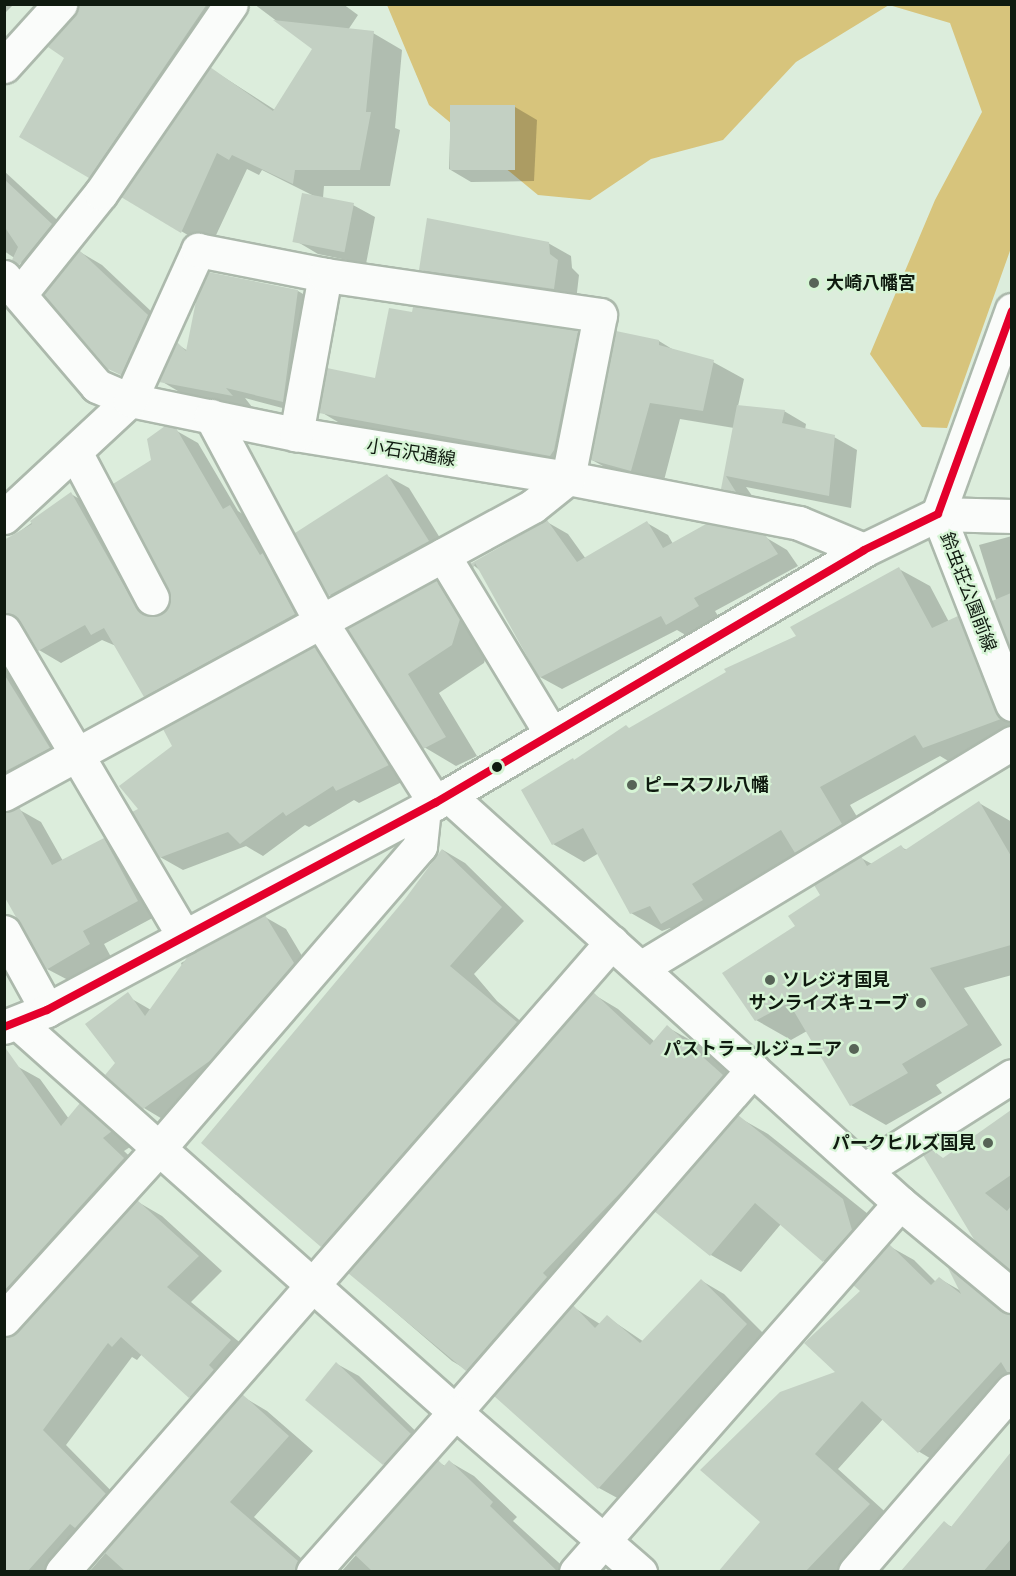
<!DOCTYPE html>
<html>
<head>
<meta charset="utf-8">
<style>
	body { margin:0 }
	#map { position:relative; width:1016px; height:1576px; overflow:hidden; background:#dceddc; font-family:"Crimson Pro","Noto Sans JP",serif }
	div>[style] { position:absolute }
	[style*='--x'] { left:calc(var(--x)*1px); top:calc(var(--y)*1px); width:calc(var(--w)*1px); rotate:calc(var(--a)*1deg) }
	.forest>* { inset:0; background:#d7c47c }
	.shadow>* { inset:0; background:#0003 }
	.building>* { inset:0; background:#c3d0c3; transform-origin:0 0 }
	.roads { filter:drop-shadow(2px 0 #acb9ac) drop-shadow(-2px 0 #acb9ac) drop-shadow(0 2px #acb9ac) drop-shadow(0 -2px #acb9ac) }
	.minor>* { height:33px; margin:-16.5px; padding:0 16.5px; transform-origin:16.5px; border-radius:16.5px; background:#fafcfa }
	.bus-1>* { height:8px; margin:-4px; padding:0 4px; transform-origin:4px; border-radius:4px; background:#e4002b }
	.dots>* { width:16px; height:16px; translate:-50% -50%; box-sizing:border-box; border:3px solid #d6f4d5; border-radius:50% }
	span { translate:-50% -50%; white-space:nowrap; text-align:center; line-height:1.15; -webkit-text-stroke:4.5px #d6f4d5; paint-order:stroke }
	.poi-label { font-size:18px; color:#0f1a0f; font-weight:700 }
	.left { translate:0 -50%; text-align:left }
	.right { translate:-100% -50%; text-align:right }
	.street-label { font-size:18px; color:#0f1a0f }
	.frame { position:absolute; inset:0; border:6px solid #0f1a0f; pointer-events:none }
</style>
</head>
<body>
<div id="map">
	<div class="forest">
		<div style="clip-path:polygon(387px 5px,1011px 5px,1011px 248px,947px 428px,922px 427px,870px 354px,935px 200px,982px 112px,950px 23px,889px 5px,796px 62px,723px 140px,651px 159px,590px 200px,538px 195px,429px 105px)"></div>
	</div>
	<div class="shadow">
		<div style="clip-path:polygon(4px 4px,14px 4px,4px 14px)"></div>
		<div style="clip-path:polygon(78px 4px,249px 4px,206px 61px,119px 194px,89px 177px,66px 58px)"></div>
		<div style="clip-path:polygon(254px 4px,343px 4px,358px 15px,348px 30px,373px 33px,402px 50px,395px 128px,400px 130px,390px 186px,324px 186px,323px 198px,353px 205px,375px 217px,366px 264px,318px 254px,296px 241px,314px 196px,262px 170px,259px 175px,247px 169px,210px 248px,123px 197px,211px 69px,275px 110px,314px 49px)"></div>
		<div style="clip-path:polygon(451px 107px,515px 107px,537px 120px,534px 181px,471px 182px,449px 169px)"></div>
		<div style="clip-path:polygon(4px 171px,81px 242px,49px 281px,4px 251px)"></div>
		<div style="clip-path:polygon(548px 243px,571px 256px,572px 268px,579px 275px,576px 301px,443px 282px,421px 269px)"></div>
		<div style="clip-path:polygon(80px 252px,102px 265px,170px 329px,132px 381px,109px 368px)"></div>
		<div style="clip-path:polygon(298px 291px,320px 304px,305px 414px,245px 398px,252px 407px,183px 394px,161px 381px,177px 344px,188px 351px)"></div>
		<div style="clip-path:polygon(577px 332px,600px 345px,576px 463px,343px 425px,321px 412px,376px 380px)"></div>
		<div style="clip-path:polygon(659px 341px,677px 352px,713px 362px,744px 379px,738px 406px,784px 411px,806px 424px,805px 430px,834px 437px,857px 450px,851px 508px,746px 487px,757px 503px,723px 488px,734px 428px,680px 419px,662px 488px,623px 477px,592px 460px)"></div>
		<div style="clip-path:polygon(175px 430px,198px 443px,238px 511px,252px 520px,317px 627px,167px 708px,145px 695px,116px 646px,102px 640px,61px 663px,39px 650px,23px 627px,17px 627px,71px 761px,7px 806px,9px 812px,18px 809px,41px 822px,63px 861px,104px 839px,126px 852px,160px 914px,104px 944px,111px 957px,70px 981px,47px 969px,4px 887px,4px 543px,71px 494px,93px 507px,155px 617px,162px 616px,170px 608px,170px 589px,153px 461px)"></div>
		<div style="clip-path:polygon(387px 476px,409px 488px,450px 554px,352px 608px,330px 595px)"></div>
		<div style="clip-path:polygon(547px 522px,568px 534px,586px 559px,647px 523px,668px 535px,673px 544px,765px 537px,787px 550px,798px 566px,715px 611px,720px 619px,689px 637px,677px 630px,562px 689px,540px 677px,482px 572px,472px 564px)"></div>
		<div style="clip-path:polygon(1012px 536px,1012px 637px,1007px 634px,979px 545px)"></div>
		<div style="clip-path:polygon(899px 569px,930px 586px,949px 622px,958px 618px,988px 636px,997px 658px,971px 662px,997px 677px,1012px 724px,1012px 744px,955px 765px,940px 756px,850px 805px,872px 842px,693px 941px,670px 928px,662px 931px,631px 913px,599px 853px,584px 862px,553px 844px,576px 761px,798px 637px)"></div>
		<div style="clip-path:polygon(436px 582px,468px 600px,491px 638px,484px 663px,439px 693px,477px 756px,456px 766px,424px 747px,349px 629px)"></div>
		<div style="clip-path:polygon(314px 648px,337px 661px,410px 778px,359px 803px,354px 800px,309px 827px,305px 825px,263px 856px,246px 846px,183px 870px,160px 857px,141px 810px,174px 746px)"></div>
		<div style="clip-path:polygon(979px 803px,1012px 822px,1012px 975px,964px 988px,1002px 1045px,936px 1085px,942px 1093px,886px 1125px,851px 1105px,807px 1031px,791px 1040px,756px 1020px,797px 927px,822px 896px,861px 858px,872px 864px,901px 847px,907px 850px)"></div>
		<div style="clip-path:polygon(443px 850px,465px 863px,524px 921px,474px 974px,497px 1001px,538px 1036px,344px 1259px,322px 1246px)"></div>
		<div style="clip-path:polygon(265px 917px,286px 929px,314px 976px,164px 1120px,144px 1108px,117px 1063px,132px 999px,151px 1010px,185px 975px,181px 963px)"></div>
		<div style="clip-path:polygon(593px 994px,618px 1009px,655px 1042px,667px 1027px,692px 1041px,747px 1090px,491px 1384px,452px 1361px,350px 1273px)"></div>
		<div style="clip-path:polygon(4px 1059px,40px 1079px,69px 1119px,81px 1105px,103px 1118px,133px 1145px,124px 1151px,145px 1171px,4px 1306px)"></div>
		<div style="clip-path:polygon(1012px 1112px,1012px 1271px,977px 1240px,933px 1167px)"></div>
		<div style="clip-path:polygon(738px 1117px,768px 1134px,873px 1218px,854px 1278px,824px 1261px,781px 1224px,741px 1272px,711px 1255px)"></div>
		<div style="clip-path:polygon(138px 1202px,162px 1216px,222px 1271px,191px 1302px,255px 1355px,214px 1411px,190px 1397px,142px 1354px,137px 1360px,132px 1357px,66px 1445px,129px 1509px,74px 1572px,4px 1572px,4px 1370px)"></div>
		<div style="clip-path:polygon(889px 1246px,914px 1260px,936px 1282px,940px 1279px,961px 1291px,952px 1271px,1012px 1315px,1012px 1392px,943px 1466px,918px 1451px,883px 1419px,838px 1469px,893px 1519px,844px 1572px,720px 1572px,762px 1522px,838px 1373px,863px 1291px)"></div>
		<div style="clip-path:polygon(702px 1281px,724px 1294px,768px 1338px,621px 1500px,599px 1488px,573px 1307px,600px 1324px,607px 1317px,644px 1342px)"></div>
		<div style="clip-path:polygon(337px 1364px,359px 1376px,432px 1447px,406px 1477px,384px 1464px)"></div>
		<div style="clip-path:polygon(242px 1396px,267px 1411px,313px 1451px,254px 1517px,317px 1572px,89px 1572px)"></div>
		<div style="clip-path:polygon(1012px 1455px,1012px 1572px,902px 1572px,944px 1523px,952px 1527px)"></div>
		<div style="clip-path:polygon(438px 1462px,445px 1466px,450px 1462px,474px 1476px,517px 1517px,513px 1521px,569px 1572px,341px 1572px)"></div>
	</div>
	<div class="building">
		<div style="clip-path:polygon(78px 4px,207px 4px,89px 178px,19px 137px,64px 58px,48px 47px,74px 17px)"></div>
		<div style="clip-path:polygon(273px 20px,374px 31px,366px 112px,371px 112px,360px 170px,295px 170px,293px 184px,232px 155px,229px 160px,217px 153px,181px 233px,121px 197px,210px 67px,273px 111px,312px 49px)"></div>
		<div style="left:450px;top:105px;width:65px;height:65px"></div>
		<div style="clip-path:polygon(4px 179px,52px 224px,19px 265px,12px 260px,18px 247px,4px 226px)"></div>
		<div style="left:302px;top:193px;width:53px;height:50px;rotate:11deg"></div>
		<div style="clip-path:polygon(427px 218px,549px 242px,550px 254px,558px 260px,554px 289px,419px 270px)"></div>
		<div style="clip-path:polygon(79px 250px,148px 315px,121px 375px,108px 369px,44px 295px)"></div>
		<div style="clip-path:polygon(208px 272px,298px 290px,283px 402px,226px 388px,233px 396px,159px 382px,177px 342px,186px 351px,196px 301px)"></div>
		<div style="clip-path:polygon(413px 307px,578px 331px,554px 450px,550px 456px,319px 413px,327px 368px,375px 378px,389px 308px,412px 312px)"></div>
		<div style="clip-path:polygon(616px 331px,659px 340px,659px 345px,714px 360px,703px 411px,650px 403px,631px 471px,591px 460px)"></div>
		<div style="clip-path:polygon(737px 405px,785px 410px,782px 423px,835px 435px,829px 496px,726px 476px,736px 492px,721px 489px)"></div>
		<div style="clip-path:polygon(165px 426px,176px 428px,223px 509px,230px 505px,260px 555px,263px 553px,295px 614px,144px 697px,104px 628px,91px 635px,85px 625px,38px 651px,20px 621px,4px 612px,4px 540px,32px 524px,30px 521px,71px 492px,136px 607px,151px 617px,161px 614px,168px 607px,169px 590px,113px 484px,151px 460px,147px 439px)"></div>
		<div style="clip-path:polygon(387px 474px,429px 541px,328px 596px,295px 533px)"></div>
		<div style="clip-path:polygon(547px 520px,577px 562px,647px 521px,663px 548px,706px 524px,766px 536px,778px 554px,694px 598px,699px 606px,666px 625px,661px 616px,539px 678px,475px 563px,473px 569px,470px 564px)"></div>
		<div style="clip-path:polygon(899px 567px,932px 628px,958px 616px,1001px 719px,923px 748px,915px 735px,820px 787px,842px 824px,795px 853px,781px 830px,692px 884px,703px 900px,661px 924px,650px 906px,630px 914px,583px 828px,552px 845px,521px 790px,573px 758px,574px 760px,626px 725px,629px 728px,726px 672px,724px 669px,796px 636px,790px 627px)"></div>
		<div style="clip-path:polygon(436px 580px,460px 619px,452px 645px,408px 674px,446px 737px,423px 749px,347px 628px)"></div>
		<div style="clip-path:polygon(1011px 593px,1011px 651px,992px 601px)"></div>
		<div style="clip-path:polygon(314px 646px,389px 765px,336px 791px,333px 786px,286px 816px,283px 812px,240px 844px,228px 832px,159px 858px,132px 812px,138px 809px,119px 786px,172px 746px,163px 729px)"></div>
		<div style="clip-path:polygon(4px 674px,50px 748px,4px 772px)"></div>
		<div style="clip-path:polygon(979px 801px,1011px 856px,1011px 945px,930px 968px,968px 1025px,902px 1064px,908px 1073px,850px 1106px,789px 1003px,755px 1021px,722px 973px,795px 926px,788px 916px,820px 895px,814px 885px,861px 856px,867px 866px,901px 845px,905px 850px)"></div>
		<div style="clip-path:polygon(19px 807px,52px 865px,104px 838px,138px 901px,83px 931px,90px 944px,46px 970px,4px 896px,4px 813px)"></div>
		<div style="clip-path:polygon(442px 849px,502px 907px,450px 966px,517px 1022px,321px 1247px,201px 1143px,405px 899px)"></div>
		<div style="clip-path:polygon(265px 915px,294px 963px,211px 1060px,143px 1109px,105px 1075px,115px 1063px,85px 1024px,128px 992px,145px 1016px,188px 956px)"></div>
		<div style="clip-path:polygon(593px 992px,650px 1045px,667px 1025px,723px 1075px,625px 1188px,543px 1273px,547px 1277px,466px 1371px,348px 1273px)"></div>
		<div style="clip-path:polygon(4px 1046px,61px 1126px,80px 1103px,112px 1131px,103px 1138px,124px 1158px,4px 1291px)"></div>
		<div style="clip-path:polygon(1011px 1110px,1011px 1175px,985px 1193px,1007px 1211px,1011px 1206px,1011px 1271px,975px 1241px,923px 1155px,931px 1149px,943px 1158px)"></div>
		<div style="clip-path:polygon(738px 1115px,843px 1199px,852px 1230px,823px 1262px,755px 1203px,710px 1256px,654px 1211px)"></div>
		<div style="clip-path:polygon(137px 1200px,199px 1256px,167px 1287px,231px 1340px,209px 1365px,214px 1370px,189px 1398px,121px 1337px,112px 1347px,108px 1343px,43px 1430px,106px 1494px,75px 1528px,70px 1524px,27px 1572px,4px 1572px,4px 1337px,18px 1332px)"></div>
		<div style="clip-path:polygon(889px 1244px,931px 1285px,939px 1277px,961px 1294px,948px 1268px,1000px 1310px,1011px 1314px,1011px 1372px,1007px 1372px,1001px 1362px,918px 1453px,862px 1401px,815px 1454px,870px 1504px,805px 1572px,718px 1572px,760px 1522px,700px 1470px,780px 1392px,835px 1372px,804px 1343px,860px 1291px,853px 1285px)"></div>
		<div style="clip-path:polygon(701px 1279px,747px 1324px,598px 1489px,494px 1396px,573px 1305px,595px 1328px,607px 1315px,640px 1343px)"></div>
		<div style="clip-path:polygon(336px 1362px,411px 1434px,383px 1465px,305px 1400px)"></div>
		<div style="clip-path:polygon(242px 1394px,289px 1436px,230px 1502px,298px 1561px,295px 1572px,126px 1572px,104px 1552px)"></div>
		<div style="clip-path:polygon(1011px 1452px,1011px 1539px,983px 1572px,900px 1572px,944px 1521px,951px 1527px)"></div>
		<div style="clip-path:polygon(438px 1460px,444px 1466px,449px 1460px,493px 1502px,490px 1506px,558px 1572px,373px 1572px,354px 1554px)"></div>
	</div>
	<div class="roads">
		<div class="minor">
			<div style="--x:4;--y:66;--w:84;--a:-47.9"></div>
			<div style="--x:4;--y:277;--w:143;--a:49.5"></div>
			<div style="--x:97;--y:386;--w:36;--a:23"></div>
			<div style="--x:130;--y:400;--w:169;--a:11.6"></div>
			<div style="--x:296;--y:434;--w:276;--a:9.2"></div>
			<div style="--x:568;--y:478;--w:235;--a:11"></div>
			<div style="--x:799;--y:523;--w:70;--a:22.6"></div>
			<div style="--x:20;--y:294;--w:129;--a:-51.3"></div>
			<div style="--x:101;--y:193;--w:229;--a:-55.5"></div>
			<div style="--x:211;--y:416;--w:234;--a:61.9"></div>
			<div style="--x:321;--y:622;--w:214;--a:57.8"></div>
			<div style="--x:75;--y:452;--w:165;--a:62.2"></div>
			<div style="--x:1012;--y:516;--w:74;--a:-178.5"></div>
			<div style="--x:938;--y:514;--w:204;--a:68.7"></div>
			<div style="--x:4;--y:517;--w:172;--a:-42.9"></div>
			<div style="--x:130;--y:400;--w:165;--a:-65.6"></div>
			<div style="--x:198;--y:250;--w:129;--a:11.1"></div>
			<div style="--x:325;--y:275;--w:162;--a:100.3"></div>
			<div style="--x:443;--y:555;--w:207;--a:58.8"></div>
			<div style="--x:4;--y:631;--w:355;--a:59.5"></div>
			<div style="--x:4;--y:794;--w:602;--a:-28.56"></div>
			<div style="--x:533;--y:506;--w:45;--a:-38.7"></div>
			<div style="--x:568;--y:478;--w:166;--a:-78.9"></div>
			<div style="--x:600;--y:315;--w:278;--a:-171.7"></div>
			<div style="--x:448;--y:795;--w:609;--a:42.07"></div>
			<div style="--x:900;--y:1203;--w:146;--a:39.7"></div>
			<div style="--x:4;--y:932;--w:89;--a:61.1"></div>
			<div style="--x:642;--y:967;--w:433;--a:-31.2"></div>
			<div style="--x:18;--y:1023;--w:585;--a:41.67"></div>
			<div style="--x:455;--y:1412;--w:454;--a:-49"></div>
			<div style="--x:4;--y:1027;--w:46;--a:-21.6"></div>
			<div style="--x:47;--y:1010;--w:440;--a:-28.1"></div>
			<div style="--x:435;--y:803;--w:498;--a:-30.5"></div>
			<div style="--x:864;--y:550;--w:82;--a:-25.9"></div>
			<div style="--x:938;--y:514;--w:217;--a:-70.1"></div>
			<div style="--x:864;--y:1170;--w:175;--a:-32.4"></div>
			<div style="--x:4;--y:1319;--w:232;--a:-47.8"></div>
			<div style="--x:160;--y:1147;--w:398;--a:-49.2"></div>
			<div style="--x:420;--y:846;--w:38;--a:-84"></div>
			<div style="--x:62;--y:1572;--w:836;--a:-48.88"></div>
			<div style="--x:313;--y:1572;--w:214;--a:-48.4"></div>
			<div style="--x:455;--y:1412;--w:245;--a:40.9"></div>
			<div style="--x:576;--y:1572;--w:491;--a:-48.7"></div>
			<div style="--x:855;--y:1572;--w:240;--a:-49.2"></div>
		</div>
	</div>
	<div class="bus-1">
		<div style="--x:4;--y:1027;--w:46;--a:-21.6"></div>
		<div style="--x:47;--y:1010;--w:440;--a:-28.1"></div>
		<div style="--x:435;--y:803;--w:498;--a:-30.5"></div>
		<div style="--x:864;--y:550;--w:82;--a:-25.9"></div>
		<div style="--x:938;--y:514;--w:216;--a:-70"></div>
	</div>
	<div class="dots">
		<div style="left:814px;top:283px;background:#576457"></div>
		<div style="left:497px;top:767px;background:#0f1a0f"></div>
		<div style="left:632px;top:785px;background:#576457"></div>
		<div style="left:770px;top:980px;background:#576457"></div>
		<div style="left:921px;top:1003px;background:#576457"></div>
		<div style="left:854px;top:1049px;background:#576457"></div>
		<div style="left:988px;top:1143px;background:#576457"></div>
	</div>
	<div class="poi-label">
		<span class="left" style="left:826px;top:283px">大崎八幡宮</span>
		<span class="left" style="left:644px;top:785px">ピースフル八幡</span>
		<span class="left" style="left:782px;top:980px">ソレジオ国見</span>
		<span class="right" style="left:909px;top:1003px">サンライズキューブ</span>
		<span class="right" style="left:842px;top:1049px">パストラールジュニア</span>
		<span class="right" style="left:976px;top:1143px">パークヒルズ国見</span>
	</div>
	<div class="street-label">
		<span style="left:411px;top:453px;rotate:9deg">小石沢通線</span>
		<span style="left:968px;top:592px;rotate:69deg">鈴虫荘公園前線</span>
	</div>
	<div class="frame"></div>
</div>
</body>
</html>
